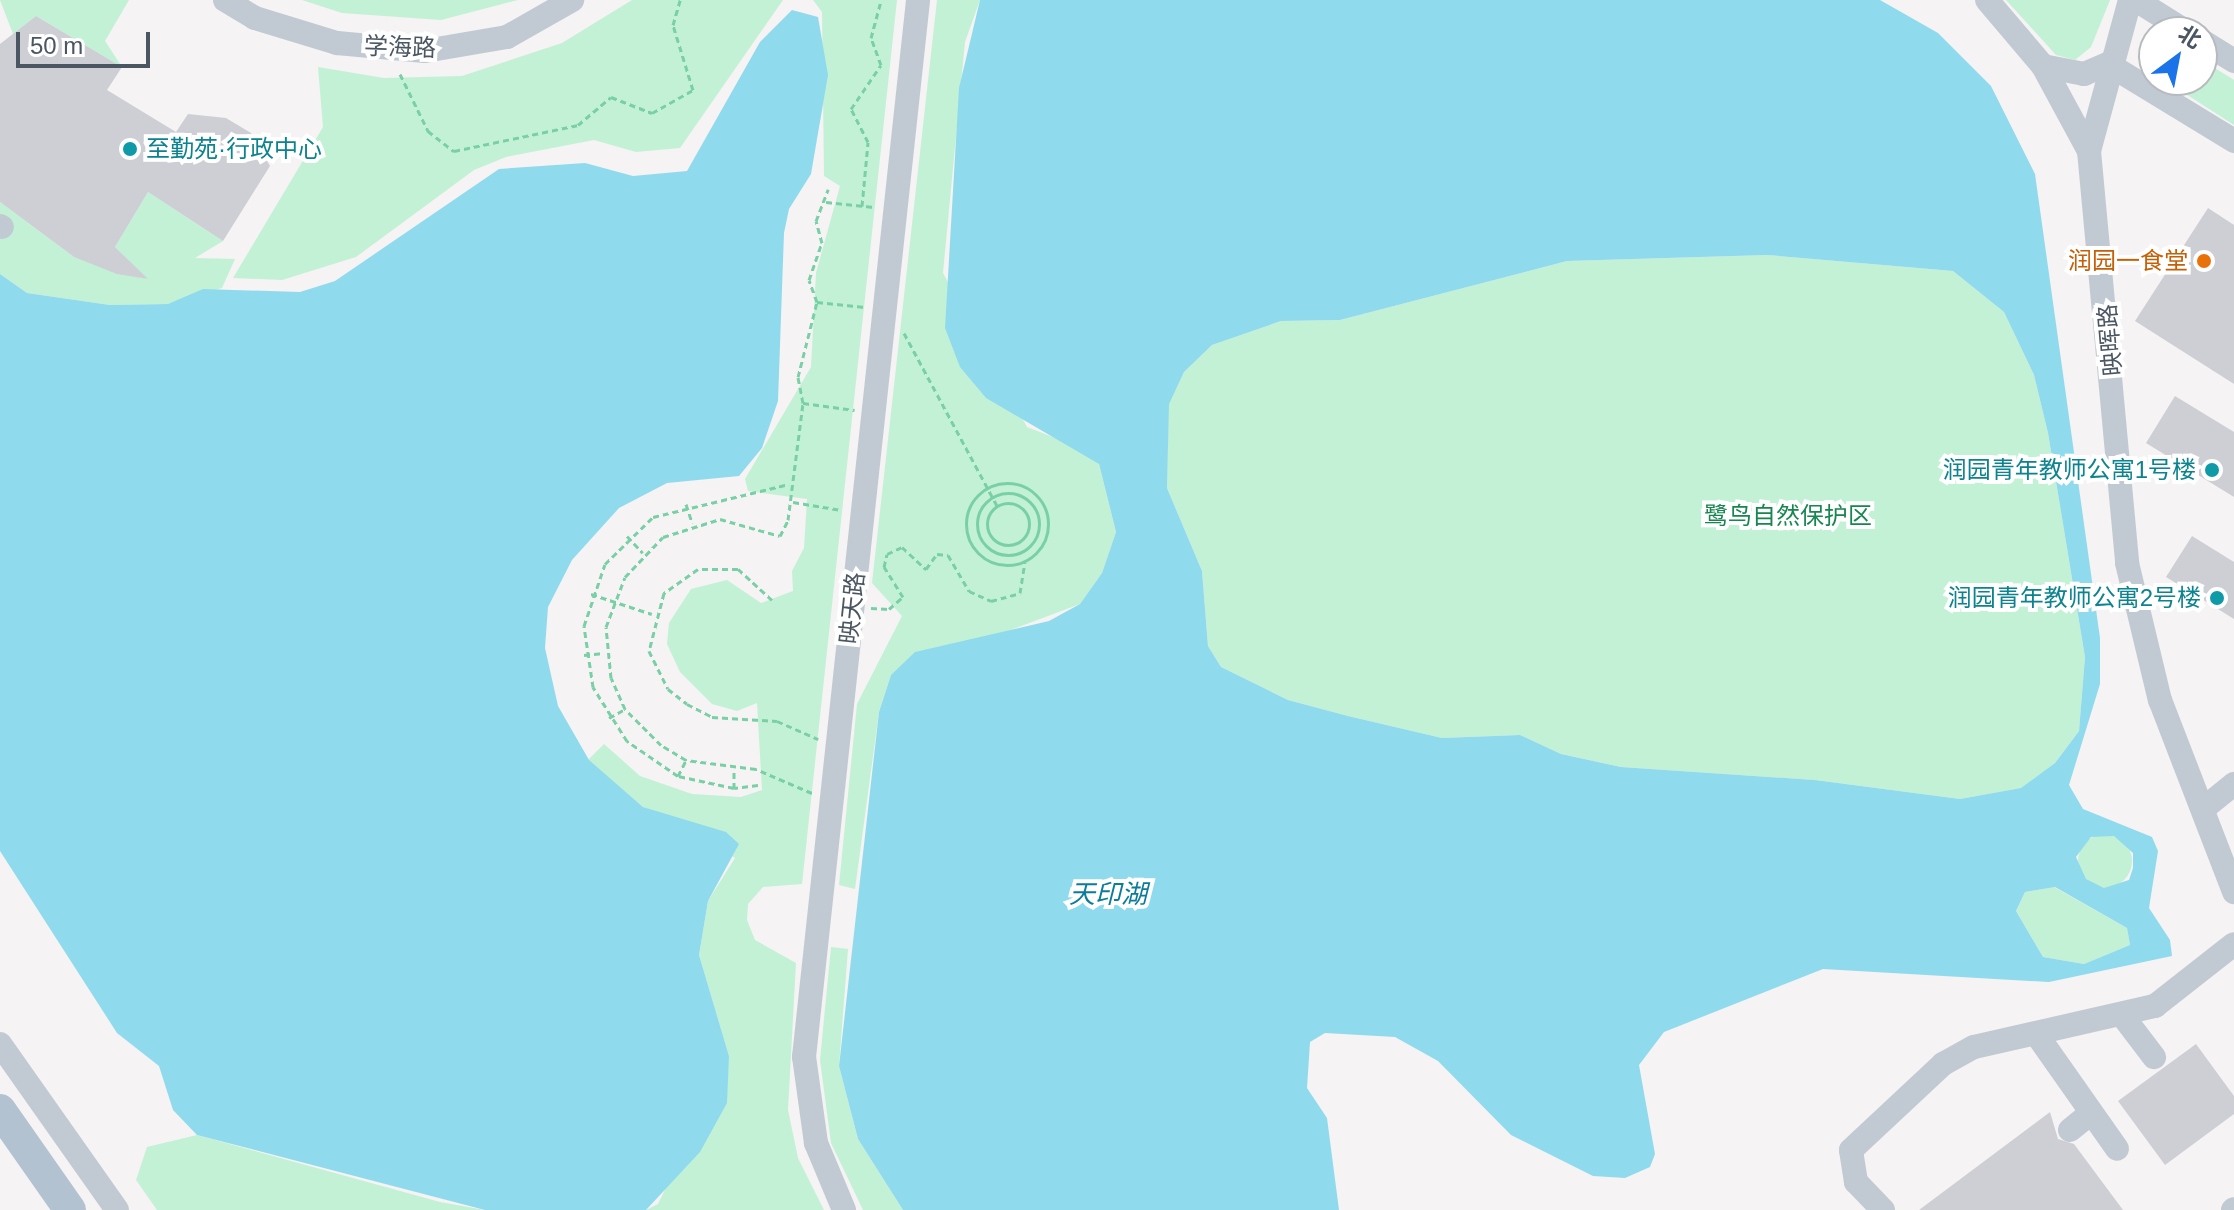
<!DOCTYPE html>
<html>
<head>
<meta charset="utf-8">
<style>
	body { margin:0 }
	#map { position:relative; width:2234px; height:1210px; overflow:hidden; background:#f5f3f3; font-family:Arial,"Noto Sans SC",sans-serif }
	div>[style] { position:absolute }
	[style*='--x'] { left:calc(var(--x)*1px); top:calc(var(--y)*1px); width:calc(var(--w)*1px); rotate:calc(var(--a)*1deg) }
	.green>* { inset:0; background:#c3f1d5 }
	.round { border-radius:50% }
	.water>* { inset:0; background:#90daee }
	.building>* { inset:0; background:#cdcfd5 }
	.path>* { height:3px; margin-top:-1.5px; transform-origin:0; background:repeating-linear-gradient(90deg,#7ad0a6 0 6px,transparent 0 10px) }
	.path>.ring { margin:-1.5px; padding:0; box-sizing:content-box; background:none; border:3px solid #7ad0a6; border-radius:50% }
	.minor>* { height:24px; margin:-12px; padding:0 12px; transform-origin:12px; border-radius:12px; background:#c1cad2 }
	.major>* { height:32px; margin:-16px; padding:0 16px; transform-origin:16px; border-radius:16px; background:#b3c2d1 }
	.dots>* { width:22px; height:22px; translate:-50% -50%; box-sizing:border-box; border:4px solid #fff; border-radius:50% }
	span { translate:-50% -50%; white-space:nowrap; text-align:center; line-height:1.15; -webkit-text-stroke:8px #fff; paint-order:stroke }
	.street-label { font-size:24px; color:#4a5661 }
	.culture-label { font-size:24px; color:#0d838f }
	.left { translate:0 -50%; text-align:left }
	.right { translate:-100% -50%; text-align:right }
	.food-label { font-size:24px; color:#c56008 }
	.park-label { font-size:24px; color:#17864f }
	.water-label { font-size:26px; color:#0c7c9b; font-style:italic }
	.north { position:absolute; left:2138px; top:16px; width:80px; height:80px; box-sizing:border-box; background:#fff; border:2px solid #b7bbc0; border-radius:50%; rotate:32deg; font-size:22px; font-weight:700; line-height:32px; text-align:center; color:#4a5661 }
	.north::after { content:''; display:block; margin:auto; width:28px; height:36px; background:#1a73e8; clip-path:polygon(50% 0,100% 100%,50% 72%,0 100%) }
	.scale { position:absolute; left:16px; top:32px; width:134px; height:36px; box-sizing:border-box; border:4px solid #4a5661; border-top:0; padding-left:10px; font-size:24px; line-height:28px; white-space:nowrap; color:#4a5661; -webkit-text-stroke:6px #fff; paint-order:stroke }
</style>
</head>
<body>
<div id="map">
	<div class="green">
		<div style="clip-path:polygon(0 0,129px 0,105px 41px,122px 67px,36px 16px,13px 34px)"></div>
		<div style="clip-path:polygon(302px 0,518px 0,441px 20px,342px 13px)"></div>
		<div style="clip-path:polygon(632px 0,783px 0,680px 148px,636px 152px,594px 140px,506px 157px,474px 170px,356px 257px,282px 280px,233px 278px,323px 127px,318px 67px,384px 78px,462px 76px,562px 43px)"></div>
		<div style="clip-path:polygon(813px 0,897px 0,802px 884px,763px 887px,748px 904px,747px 920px,755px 940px,796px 963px,788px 1110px,798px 1158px,824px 1210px,646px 1210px,658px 1204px,729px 1056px,699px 955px,708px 901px,735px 858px,681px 820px,643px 807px,588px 760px,604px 744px,640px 776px,692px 794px,741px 797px,762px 790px,757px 703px,737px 711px,712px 704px,680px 672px,667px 644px,669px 623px,691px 589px,727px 580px,761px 603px,793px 591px,792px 571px,804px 548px,807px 499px,748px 491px,745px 479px,811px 367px,816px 273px,840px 186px,824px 176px,822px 12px)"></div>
		<div style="clip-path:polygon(937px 0,980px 0,965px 42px,943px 273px,1027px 427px,1081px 448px,1099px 464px,1116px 532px,1102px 573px,1080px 604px,891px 675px,879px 712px,855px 889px,839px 885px,857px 704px,902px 616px,872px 583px)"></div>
		<div style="clip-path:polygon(2006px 0,2110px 0,2091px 47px,2075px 60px,2056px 55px)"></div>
		<div style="clip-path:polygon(2202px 60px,2234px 80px,2234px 125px,2164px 80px,2202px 80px)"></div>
		<div style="clip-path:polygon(148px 192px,223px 241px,195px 258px,235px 259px,222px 288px,168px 304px,110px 305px,27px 293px,0 274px,0 202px,74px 257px,147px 279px,115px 247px)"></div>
		<div style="clip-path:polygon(1767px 255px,1953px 271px,2004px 312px,2034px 375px,2048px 433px,2085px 657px,2079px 731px,2055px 763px,2022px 788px,1960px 799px,1815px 780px,1621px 767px,1561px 754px,1520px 735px,1442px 738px,1348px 716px,1288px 700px,1221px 667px,1208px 646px,1202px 571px,1167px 488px,1168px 404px,1184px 372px,1212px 345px,1281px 321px,1340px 320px,1567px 261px)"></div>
		<div class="round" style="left:2078px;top:834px;width:54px;height:54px"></div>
		<div style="clip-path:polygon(2054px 887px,2127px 928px,2130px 945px,2084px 964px,2043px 957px,2016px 911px,2025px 892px)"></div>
		<div style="clip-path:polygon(831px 947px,848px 949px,839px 1066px,858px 1139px,903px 1210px,863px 1210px,831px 1143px,820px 1060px)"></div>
		<div style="clip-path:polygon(197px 1135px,440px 1202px,485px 1210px,157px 1210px,136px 1180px,147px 1147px)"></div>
	</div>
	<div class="water">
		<div style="clip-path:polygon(evenodd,980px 0,1880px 0,1938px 33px,1991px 86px,2035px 174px,2100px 638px,2100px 684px,2069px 785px,2083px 809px,2152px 837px,2158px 851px,2149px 908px,2170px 940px,2172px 956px,2049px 982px,1823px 969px,1664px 1032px,1639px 1065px,1655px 1154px,1650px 1167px,1625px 1178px,1593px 1176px,1511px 1135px,1438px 1061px,1395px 1037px,1325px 1033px,1310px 1042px,1307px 1088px,1327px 1118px,1339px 1210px,903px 1210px,858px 1139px,839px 1066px,879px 712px,891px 675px,915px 652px,1049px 621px,1080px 604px,1102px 573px,1116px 532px,1099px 464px,986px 398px,960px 367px,945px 328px,959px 88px,980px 0,1767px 255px,1953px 271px,2004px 312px,2034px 375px,2048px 433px,2085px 657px,2079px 731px,2055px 763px,2021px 788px,1960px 799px,1815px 780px,1621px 767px,1561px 754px,1520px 735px,1442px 738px,1348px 716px,1288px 700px,1221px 667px,1208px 646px,1202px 571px,1167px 488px,1169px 404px,1184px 372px,1212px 345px,1281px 321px,1340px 320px,1567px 261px,1767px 255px,980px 0,2114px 836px,2133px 853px,2133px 868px,2129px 880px,2104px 888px,2086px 879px,2076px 857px,2091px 837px,2114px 836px,980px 0,2055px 887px,2127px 928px,2130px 945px,2084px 964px,2043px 957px,2016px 911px,2025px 892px,2055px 887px)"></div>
		<div style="clip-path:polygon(792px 10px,818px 17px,828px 75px,811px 174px,789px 209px,784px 233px,778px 401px,762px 448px,739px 476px,667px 483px,619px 508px,572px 560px,548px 607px,545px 648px,558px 706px,589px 760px,643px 807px,726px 832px,739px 844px,708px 901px,699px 955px,729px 1056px,727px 1103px,700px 1152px,646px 1210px,485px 1210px,197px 1135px,173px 1110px,159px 1066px,117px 1033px,0 851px,0 274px,27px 293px,110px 305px,168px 304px,203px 289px,300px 292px,335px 281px,499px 169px,585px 163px,633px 176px,687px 171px,760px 42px)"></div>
	</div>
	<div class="building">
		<div style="clip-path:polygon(36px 16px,122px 67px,107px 90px,176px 132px,188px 114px,226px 118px,251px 133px,270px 166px,223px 241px,148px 192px,115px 247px,148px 279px,117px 274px,74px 257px,0 202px,0 44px)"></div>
		<div style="clip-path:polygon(2208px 208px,2234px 225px,2234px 384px,2135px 321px)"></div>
		<div style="clip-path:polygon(2175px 396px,2234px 432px,2234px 497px,2146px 443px)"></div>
		<div style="clip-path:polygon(2192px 536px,2234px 562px,2234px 619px,2166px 577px)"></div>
		<div style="clip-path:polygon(2196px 1044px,2234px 1096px,2234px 1114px,2165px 1165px,2118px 1101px)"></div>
		<div style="clip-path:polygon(2050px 1112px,2058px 1139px,2074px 1144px,2123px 1210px,1919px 1210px)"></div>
	</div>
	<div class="path">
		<div style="--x:400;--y:74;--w:64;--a:63.8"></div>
		<div style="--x:428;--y:131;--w:33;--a:38"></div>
		<div style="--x:454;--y:151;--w:127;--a:-11.8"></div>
		<div style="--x:578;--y:125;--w:43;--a:-40.3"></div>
		<div style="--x:611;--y:97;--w:44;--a:21.3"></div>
		<div style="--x:652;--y:113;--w:47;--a:-29.3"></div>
		<div style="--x:693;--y:90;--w:68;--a:-107.1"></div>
		<div style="--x:673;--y:25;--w:26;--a:-74"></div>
		<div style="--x:826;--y:202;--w:48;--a:5.9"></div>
		<div style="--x:862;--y:206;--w:64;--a:-84.6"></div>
		<div style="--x:868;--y:142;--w:37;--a:-117"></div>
		<div style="--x:851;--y:109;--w:53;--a:-55.7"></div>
		<div style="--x:881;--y:65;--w:29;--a:-110"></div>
		<div style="--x:871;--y:38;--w:39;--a:-75"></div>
		<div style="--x:817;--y:302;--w:48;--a:5.9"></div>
		<div style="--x:904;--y:333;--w:196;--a:61.7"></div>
		<div style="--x:803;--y:403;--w:52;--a:7.7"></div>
		<div class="ring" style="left:966px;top:483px;width:79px;height:79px"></div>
		<div class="ring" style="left:977px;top:493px;width:59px;height:59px"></div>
		<div style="--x:793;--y:502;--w:49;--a:9.5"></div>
		<div class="ring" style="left:987px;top:503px;width:39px;height:39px"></div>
		<div style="--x:686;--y:504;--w:20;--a:72"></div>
		<div style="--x:627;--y:536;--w:23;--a:47"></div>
		<div style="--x:591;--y:594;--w:64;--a:18.2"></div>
		<div style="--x:772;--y:600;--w:46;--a:-137.6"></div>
		<div style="--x:738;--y:569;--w:40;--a:180"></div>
		<div style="--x:698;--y:569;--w:42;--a:144.8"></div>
		<div style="--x:664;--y:593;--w:60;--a:104.5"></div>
		<div style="--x:649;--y:651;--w:42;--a:63.4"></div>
		<div style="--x:668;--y:689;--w:24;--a:38"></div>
		<div style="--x:687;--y:704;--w:28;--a:27"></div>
		<div style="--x:712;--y:717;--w:65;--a:3.5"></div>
		<div style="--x:777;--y:721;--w:45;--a:23.7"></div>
		<div style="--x:871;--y:608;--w:18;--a:3"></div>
		<div style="--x:889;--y:609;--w:18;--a:-41"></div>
		<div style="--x:903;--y:597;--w:36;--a:-122"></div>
		<div style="--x:884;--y:567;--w:13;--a:-77"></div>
		<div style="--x:887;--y:554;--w:17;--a:-25"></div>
		<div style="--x:902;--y:547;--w:33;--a:43"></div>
		<div style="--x:926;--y:569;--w:19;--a:-54"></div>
		<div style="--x:937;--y:554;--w:11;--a:5"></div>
		<div style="--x:948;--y:555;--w:42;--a:59.7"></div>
		<div style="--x:969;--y:591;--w:24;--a:24"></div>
		<div style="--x:991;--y:601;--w:30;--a:-15"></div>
		<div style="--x:1020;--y:593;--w:31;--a:-81"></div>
		<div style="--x:584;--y:655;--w:20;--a:-6"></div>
		<div style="--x:609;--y:718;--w:18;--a:-29"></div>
		<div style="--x:678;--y:776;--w:18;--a:-63"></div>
		<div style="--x:758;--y:785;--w:24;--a:173"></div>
		<div style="--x:734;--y:788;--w:57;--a:-167.9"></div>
		<div style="--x:678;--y:776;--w:62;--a:-145.5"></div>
		<div style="--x:627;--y:741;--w:64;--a:-122.2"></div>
		<div style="--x:593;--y:687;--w:62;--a:-98.4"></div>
		<div style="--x:584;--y:626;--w:65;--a:-71.3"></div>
		<div style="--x:605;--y:564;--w:67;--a:-44.4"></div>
		<div style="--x:653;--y:517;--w:140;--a:-13.6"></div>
		<div style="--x:734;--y:788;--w:19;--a:-90"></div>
		<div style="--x:812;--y:793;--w:61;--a:-156.8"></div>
		<div style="--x:756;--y:769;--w:71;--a:-172.7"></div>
		<div style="--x:686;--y:760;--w:29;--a:-149"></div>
		<div style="--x:661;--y:745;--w:51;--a:-135"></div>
		<div style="--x:625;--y:709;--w:34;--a:-114"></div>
		<div style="--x:611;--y:678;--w:51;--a:-95.6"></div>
		<div style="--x:606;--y:627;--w:53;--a:-69.2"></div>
		<div style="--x:625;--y:577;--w:55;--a:-46.5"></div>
		<div style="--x:663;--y:537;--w:60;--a:-17.5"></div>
		<div style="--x:720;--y:519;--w:62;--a:15.8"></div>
		<div style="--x:780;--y:536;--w:18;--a:-63"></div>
		<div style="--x:788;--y:520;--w:118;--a:-82.7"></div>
		<div style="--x:803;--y:403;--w:26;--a:-101"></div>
		<div style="--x:798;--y:377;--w:77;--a:-75.8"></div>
		<div style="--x:817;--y:302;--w:23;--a:-110"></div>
		<div style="--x:809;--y:280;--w:39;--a:-71"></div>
		<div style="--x:822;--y:243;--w:23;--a:-105"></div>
		<div style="--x:816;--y:221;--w:34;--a:-69"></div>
	</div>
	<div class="minor">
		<div style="--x:225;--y:0;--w:35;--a:31"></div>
		<div style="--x:255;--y:18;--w:86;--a:17"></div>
		<div style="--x:337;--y:43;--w:88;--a:5.2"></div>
		<div style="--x:425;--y:51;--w:83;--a:-9.7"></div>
		<div style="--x:507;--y:37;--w:75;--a:-29.6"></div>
		<div style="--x:1987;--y:0;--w:87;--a:49.7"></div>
		<div style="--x:2043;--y:66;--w:97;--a:61.6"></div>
		<div style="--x:2130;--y:0;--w:156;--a:105.2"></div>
		<div style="--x:2089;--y:151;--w:414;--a:84.7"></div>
		<div style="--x:2127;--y:563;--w:141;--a:76.5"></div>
		<div style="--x:2160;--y:700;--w:206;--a:68.9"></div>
		<div style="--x:2136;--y:0;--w:60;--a:32.1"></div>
		<div style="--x:2202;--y:41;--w:38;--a:32"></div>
		<div style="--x:2043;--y:66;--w:42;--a:11"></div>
		<div style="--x:2084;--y:74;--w:26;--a:-23"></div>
		<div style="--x:2108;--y:64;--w:148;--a:31.4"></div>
		<div style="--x:0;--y:226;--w:2;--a:27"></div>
		<div style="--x:2203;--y:809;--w:40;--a:-39"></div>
		<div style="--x:2122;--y:1015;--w:53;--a:52.7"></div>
		<div style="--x:2037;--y:1035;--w:139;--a:54.9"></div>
		<div style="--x:0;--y:1044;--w:203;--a:54.8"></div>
		<div style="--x:2070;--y:1130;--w:26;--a:-39"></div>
		<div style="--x:844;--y:1210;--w:73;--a:-112.7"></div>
		<div style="--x:816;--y:1143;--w:87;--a:-97.9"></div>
		<div style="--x:804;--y:1057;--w:1063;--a:-83.84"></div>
		<div style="--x:1883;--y:1210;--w:39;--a:-134"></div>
		<div style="--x:1856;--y:1182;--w:32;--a:-99"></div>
		<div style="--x:1851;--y:1150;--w:126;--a:-43.1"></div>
		<div style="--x:1943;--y:1064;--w:35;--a:-29"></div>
		<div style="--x:1974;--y:1047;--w:186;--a:-12.8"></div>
		<div style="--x:2155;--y:1006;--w:100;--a:-38.1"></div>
		<div style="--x:2233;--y:1210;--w:1;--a:-45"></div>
	</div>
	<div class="major">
		<div style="--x:0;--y:1110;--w:122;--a:55"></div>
	</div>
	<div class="dots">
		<div style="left:130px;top:149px;background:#0f9aa8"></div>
		<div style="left:2204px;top:261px;background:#e8710a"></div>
		<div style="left:2212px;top:470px;background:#0f9aa8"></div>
		<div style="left:2217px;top:598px;background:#0f9aa8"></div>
	</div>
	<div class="street-label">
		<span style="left:400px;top:47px;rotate:2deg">学海路</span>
		<span style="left:2110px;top:340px;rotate:-95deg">映晖路</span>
		<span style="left:852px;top:608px;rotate:-84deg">映天路</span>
	</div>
	<div class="culture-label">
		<span class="left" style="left:146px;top:149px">至勤苑·行政中心</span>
		<span class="right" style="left:2196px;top:470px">润园青年教师公寓1号楼</span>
		<span class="right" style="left:2201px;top:598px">润园青年教师公寓2号楼</span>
	</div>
	<div class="food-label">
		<span class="right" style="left:2188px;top:261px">润园一食堂</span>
	</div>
	<div class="park-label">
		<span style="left:1788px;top:516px">鹭鸟自然保护区</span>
	</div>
	<div class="water-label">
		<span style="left:1108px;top:895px">天印湖</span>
	</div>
	<div class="north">北</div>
	<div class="scale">50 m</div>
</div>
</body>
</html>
